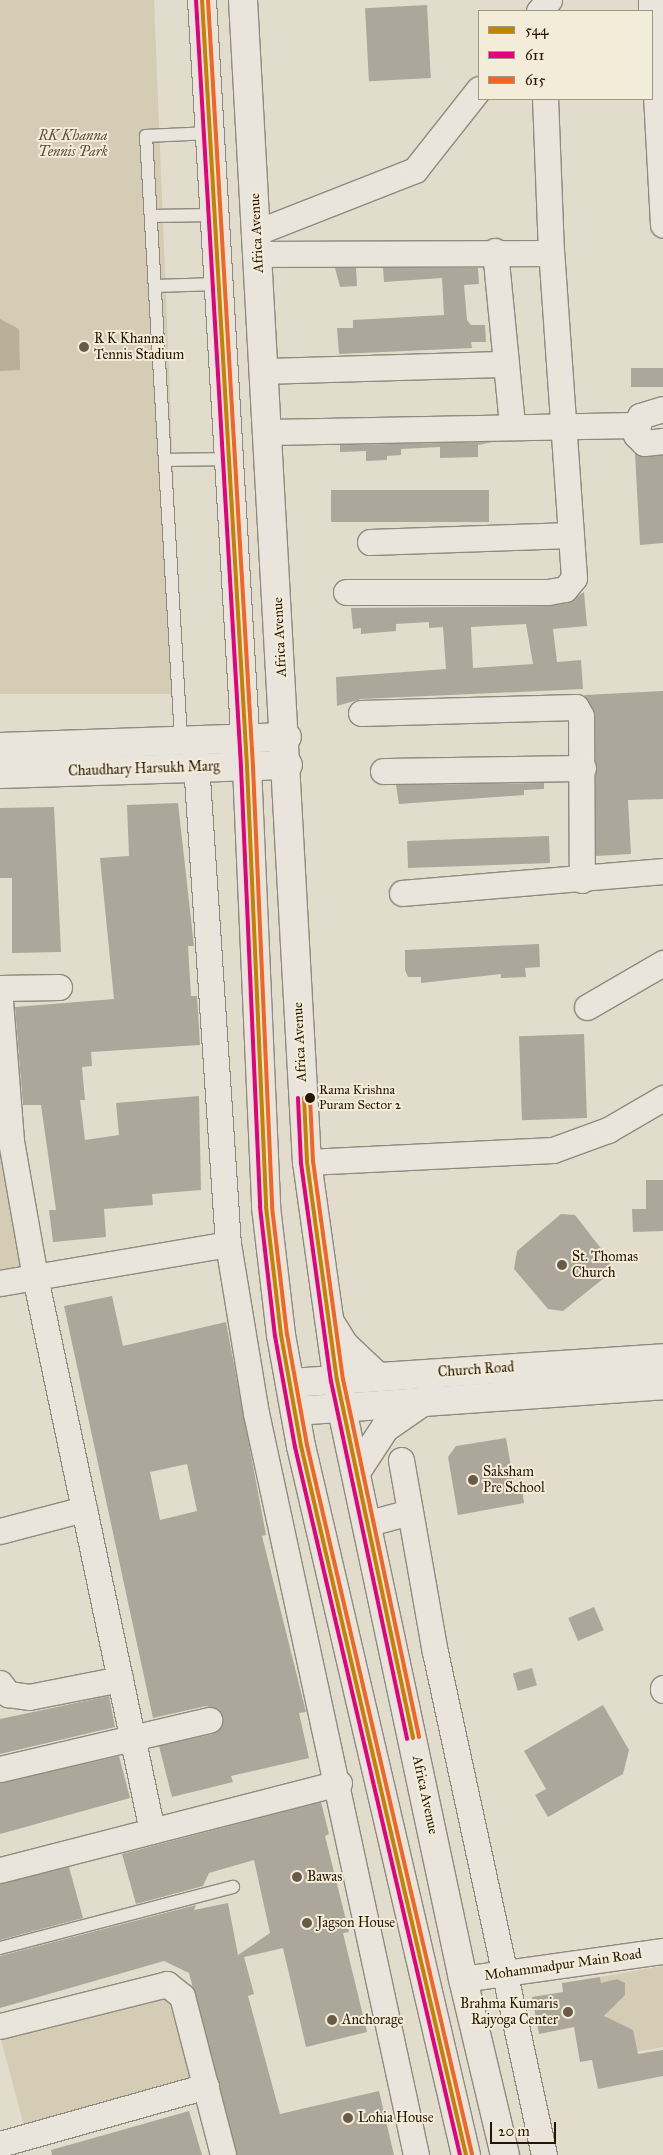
<!DOCTYPE html>
<html>
<head>
<meta charset="utf-8">
<style>
	body { margin:0 }
	#map { position:relative; width:663px; height:2155px; overflow:hidden; background:#e2dccc; font-family:"IM FELL Great Primer",serif }
	div>[style] { position:absolute }
	[style*='--x'] { left:calc(var(--x)*1px); top:calc(var(--y)*1px); width:calc(var(--w)*1px); rotate:calc(var(--a)*1deg) }
	.green>* { inset:0; background:#d5ccb5; transform-origin:0 0 }
	.water>* { inset:0; background:#baaf98 }
	.building>* { inset:0; background:#aca79a; transform-origin:0 0 }
	.roads { filter:drop-shadow(1px 0 #908a7e) drop-shadow(-1px 0 #908a7e) drop-shadow(0 1px #908a7e) drop-shadow(0 -1px #908a7e) }
	.service>* { height:12px; margin:-6px; padding:0 6px; transform-origin:6px; border-radius:6px; background:#e9e5dd }
	.minor>* { height:25px; margin:-12.5px; padding:0 12.5px; transform-origin:12.5px; border-radius:12.5px; background:#e9e5dd }
	.tertiary>* { height:28px; margin:-14px; padding:0 14px; transform-origin:14px; border-radius:14px; background:#e9e5dd }
	.secondary>* { height:28px; margin:-14px; padding:0 14px; transform-origin:14px; border-radius:14px; background:#e9e5dd }
	.bus-1>* { height:4px; margin:-2px; padding:0 2px; transform-origin:2px; border-radius:2px; background:#c38200 }
	.bus-2>* { height:4px; margin:-2px; padding:0 2px; transform-origin:2px; border-radius:2px; background:#e5007d }
	.bus-3>* { height:4px; margin:-2px; padding:0 2px; transform-origin:2px; border-radius:2px; background:#f26522 }
	.dots>* { width:14px; height:14px; translate:-50% -50%; box-sizing:border-box; border:2px solid #f2ecd8; border-radius:50% }
	span { translate:-50% -50%; white-space:nowrap; text-align:center; line-height:1.15; -webkit-text-stroke:4px #f2ecd8; paint-order:stroke }
	.bus-label { font-size:13px; color:#281500 }
	.left { translate:0 -50%; text-align:left }
	.park-label { font-size:14px; color:#615039; font-style:italic }
	.street-label { font-size:14px; color:#281500 }
	.poi-label { font-size:14px; color:#281500 }
	.right { translate:-100% -50%; text-align:right }
	.legend { position:absolute; left:478px; top:10px; width:175px; height:90px; box-sizing:border-box; background:#f2ecd8; border:1px solid #a19682; margin:0; padding:6px 9px; list-style:none; font-size:15px; color:#281500 }
	.legend li { display:flex; align-items:center; gap:10px; height:25px }
	.legend b { width:25px; border:1px solid #a19682 }
	.scale { position:absolute; left:490px; top:2122px; width:66px; height:22px; box-sizing:border-box; border:2px solid #281500; border-top:0; padding-left:6px; font-size:15px; line-height:18px; white-space:nowrap; color:#281500; -webkit-text-stroke:4px #f2ecd8; paint-order:stroke }
</style>
</head>
<body>
<div id="map">
	<div class="green">
		<div style="clip-path:polygon(0 0,154px 0,182px 694px,0 694px)"></div>
		<div style="clip-path:polygon(0 1148px,22px 1270px,0 1274px)"></div>
		<div style="clip-path:polygon(663px 1966px,663px 2047px,613px 2056px,600px 1977px)"></div>
		<div style="left:167px;top:1991px;width:95px;height:173px;rotate:75deg"></div>
	</div>
	<div class="water">
		<div style="clip-path:polygon(0 319px,19px 329px,20px 370px,0 371px)"></div>
	</div>
	<div class="building">
		<div style="left:427px;top:5px;width:73px;height:62px;rotate:87deg"></div>
		<div style="clip-path:polygon(335px 268px,356px 268px,357px 286px,340px 287px)"></div>
		<div style="clip-path:polygon(383px 268px,478px 268px,479px 284px,464px 285px,467px 320px,471px 325px,485px 325px,486px 342px,471px 342px,472px 348px,339px 354px,337px 328px,353px 328px,353px 320px,444px 315px,442px 278px,384px 282px)"></div>
		<div style="left:663px;top:368px;width:19px;height:32px;rotate:90deg"></div>
		<div style="clip-path:polygon(493px 442px,478px 445px,478px 457px,440px 458px,440px 447px,401px 449px,401px 455px,387px 456px,387px 460px,366px 461px,366px 451px,340px 452px,340px 445px)"></div>
		<div style="clip-path:polygon(635px 454px,663px 455px,663px 543px,640px 545px)"></div>
		<div style="left:489px;top:490px;width:32px;height:158px;rotate:90deg"></div>
		<div style="clip-path:polygon(evenodd,584px 592px,587px 626px,553px 629px,557px 662px,581px 660px,583px 689px,361px 699px,337px 706px,336px 677px,446px 669px,443px 627px,429px 628px,429px 622px,396px 624px,396px 631px,361px 634px,361px 628px,353px 629px,351px 608px,548px 606px,568px 603px,584px 592px,526px 624px,533px 664px,473px 668px,471px 627px,526px 624px)"></div>
		<div style="clip-path:polygon(663px 691px,663px 799px,628px 800px,631px 854px,596px 856px,595px 716px,584px 695px)"></div>
		<div style="clip-path:polygon(544px 783px,544px 789px,524px 790px,524px 795px,399px 804px,396px 785px)"></div>
		<div style="clip-path:polygon(178px 803px,194px 946px,188px 946px,191px 996px,197px 996px,200px 1045px,91px 1052px,92px 1066px,82px 1067px,85px 1100px,80px 1100px,85px 1140px,119px 1135px,116px 1103px,199px 1096px,201px 1190px,152px 1194px,153px 1205px,104px 1209px,106px 1237px,53px 1242px,49px 1210px,56px 1210px,41px 1105px,23px 1105px,15px 1007px,114px 999px,100px 858px,129px 856px,127px 805px)"></div>
		<div style="clip-path:polygon(54px 807px,61px 952px,12px 953px,12px 878px,0 878px,0 808px)"></div>
		<div style="left:549px;top:836px;width:27px;height:142px;rotate:88deg"></div>
		<div style="clip-path:polygon(539px 944px,540px 967px,525px 968px,526px 977px,501px 978px,501px 974px,421px 983px,421px 977px,408px 977px,405px 970px,405px 950px)"></div>
		<div style="left:584px;top:1034px;width:84px;height:65px;rotate:88deg"></div>
		<div style="clip-path:polygon(646px 1180px,663px 1180px,663px 1231px,633px 1232px,632px 1209px,646px 1209px)"></div>
		<div style="clip-path:polygon(561px 1214px,575px 1215px,610px 1260px,609px 1274px,563px 1311px,548px 1309px,514px 1269px,517px 1251px)"></div>
		<div style="clip-path:polygon(evenodd,112px 1296px,123px 1346px,226px 1322px,266px 1535px,262px 1536px,306px 1712px,299px 1713px,309px 1758px,231px 1776px,233px 1782px,172px 1797px,159px 1746px,213px 1734px,223px 1717px,219px 1710px,206px 1706px,153px 1718px,64px 1306px,112px 1296px,187px 1464px,197px 1511px,160px 1520px,150px 1472px,187px 1464px)"></div>
		<div style="clip-path:polygon(506px 1438px,514px 1484px,521px 1483px,524px 1503px,458px 1515px,448px 1457px,456px 1446px)"></div>
		<div style="left:594px;top:1607px;width:25px;height:28px;rotate:67deg"></div>
		<div style="left:532px;top:1668px;width:18px;height:20px;rotate:74deg"></div>
		<div style="clip-path:polygon(109px 1696px,115px 1727px,0 1754px,0 1719px)"></div>
		<div style="clip-path:polygon(603px 1705px,629px 1750px,623px 1774px,548px 1817px,535px 1795px,546px 1789px,524px 1751px)"></div>
		<div style="clip-path:polygon(119px 1756px,130px 1798px,0 1834px,0 1783px)"></div>
		<div style="clip-path:polygon(321px 1802px,329px 1834px,325px 1836px,349px 1932px,343px 1933px,367px 2032px,306px 2047px,283px 1948px,244px 1957px,254px 1994px,248px 1996px,280px 2114px,379px 2091px,394px 2155px,237px 2155px,189px 1973px,164px 1961px,0 2008px,0 1956px,196px 1905px,194px 1910px,228px 1903px,238px 1955px,270px 1933px,254px 1860px,209px 1873px,203px 1886px,136px 1904px,122px 1854px)"></div>
		<div style="clip-path:polygon(69px 1867px,83px 1918px,0 1940px,0 1884px)"></div>
		<div style="clip-path:polygon(600px 1977px,601px 1983px,617px 1979px,625px 1983px,625px 1995px,604px 2016px,633px 2030px,638px 2054px,663px 2050px,663px 2076px,598px 2089px,592px 2060px,580px 2062px,574px 2027px,539px 2034px,532px 1997px,563px 1992px,562px 1983px)"></div>
		<div style="clip-path:polygon(189px 2111px,202px 2155px,52px 2155px,51px 2150px)"></div>
	</div>
	<div class="roads">
		<div class="service">
			<div style="--x:151;--y:216;--w:63;--a:-0.9"></div>
			<div style="--x:155;--y:286;--w:63;--a:-1.8"></div>
			<div style="--x:165;--y:460;--w:63;--a:-0.9"></div>
			<div style="--x:181;--y:739;--w:604;--a:-93.32"></div>
			<div style="--x:146;--y:136;--w:64;--a:-2.7"></div>
			<div style="--x:0;--y:1948;--w:241;--a:-14.7"></div>
		</div>
		<div class="minor">
			<div style="--x:651;--y:0;--w:11;--a:90"></div>
			<div style="--x:539;--y:11;--w:15;--a:-48"></div>
			<div style="--x:652;--y:21;--w:204;--a:86.9"></div>
			<div style="--x:257;--y:232;--w:170;--a:-21.4"></div>
			<div style="--x:415;--y:170;--w:103;--a:-51.7"></div>
			<div style="--x:495;--y:251;--w:174;--a:84.4"></div>
			<div style="--x:259;--y:254;--w:292;--a:-0.2"></div>
			<div style="--x:264;--y:371;--w:241;--a:-1.7"></div>
			<div style="--x:663;--y:409;--w:24;--a:163"></div>
			<div style="--x:640;--y:416;--w:19;--a:102"></div>
			<div style="--x:636;--y:435;--w:11;--a:45"></div>
			<div style="--x:644;--y:443;--w:19;--a:-6"></div>
			<div style="--x:269;--y:432;--w:367;--a:-1.1"></div>
			<div style="--x:370;--y:542;--w:201;--a:-2"></div>
			<div style="--x:346;--y:592;--w:202;--a:0"></div>
			<div style="--x:548;--y:592;--w:17;--a:-10"></div>
			<div style="--x:565;--y:589;--w:14;--a:-51"></div>
			<div style="--x:574;--y:578;--w:326;--a:-94"></div>
			<div style="--x:551;--y:253;--w:154;--a:-92.2"></div>
			<div style="--x:361;--y:713;--w:215;--a:-1.6"></div>
			<div style="--x:576;--y:707;--w:10;--a:61"></div>
			<div style="--x:581;--y:716;--w:164;--a:89.7"></div>
			<div style="--x:195;--y:748;--w:497;--a:86.2"></div>
			<div style="--x:228;--y:1244;--w:171;--a:80.6"></div>
			<div style="--x:256;--y:1413;--w:759;--a:77.83"></div>
			<div style="--x:383;--y:771;--w:200;--a:-0.9"></div>
			<div style="--x:402;--y:893;--w:262;--a:-4.8"></div>
			<div style="--x:0;--y:988;--w:59;--a:-1"></div>
			<div style="--x:0;--y:1001;--w:140;--a:85.5"></div>
			<div style="--x:11;--y:1141;--w:138;--a:80"></div>
			<div style="--x:35;--y:1277;--w:566;--a:78.07"></div>
			<div style="--x:587;--y:1007;--w:88;--a:-30.1"></div>
			<div style="--x:307;--y:1162;--w:246;--a:-2.8"></div>
			<div style="--x:553;--y:1150;--w:59;--a:-20"></div>
			<div style="--x:608;--y:1130;--w:64;--a:-30.2"></div>
			<div style="--x:0;--y:1283;--w:231;--a:-9.7"></div>
			<div style="--x:401;--y:1460;--w:195;--a:80"></div>
			<div style="--x:435;--y:1652;--w:515;--a:77.77"></div>
			<div style="--x:369;--y:1523;--w:42;--a:-15"></div>
			<div style="--x:0;--y:1531;--w:87;--a:-14.7"></div>
			<div style="--x:0;--y:1683;--w:14;--a:54"></div>
			<div style="--x:8;--y:1694;--w:21;--a:8"></div>
			<div style="--x:29;--y:1697;--w:93;--a:-11.2"></div>
			<div style="--x:663;--y:1688;--w:2;--a:90"></div>
			<div style="--x:0;--y:1769;--w:215;--a:-13.2"></div>
			<div style="--x:0;--y:1870;--w:350;--a:-14.4"></div>
			<div style="--x:463;--y:1979;--w:202;--a:-8"></div>
			<div style="--x:0;--y:2026;--w:172;--a:-14.1"></div>
			<div style="--x:167;--y:1984;--w:19;--a:39"></div>
			<div style="--x:182;--y:1996;--w:164;--a:75.5"></div>
			<div style="--x:0;--y:2144;--w:214;--a:-15.7"></div>
		</div>
		<div class="tertiary">
			<div style="--x:0;--y:747;--w:287;--a:-2"></div>
			<div style="--x:0;--y:774;--w:288;--a:-1.8"></div>
			<div style="--x:290;--y:1383;--w:374;--a:-3.8"></div>
			<div style="--x:295;--y:1411;--w:369;--a:-4"></div>
		</div>
		<div class="secondary">
			<div style="--x:202;--y:0;--w:768;--a:86.64"></div>
			<div style="--x:247;--y:767;--w:440;--a:87.5"></div>
			<div style="--x:266;--y:1207;--w:129;--a:83.3"></div>
			<div style="--x:281;--y:1335;--w:113;--a:79.8"></div>
			<div style="--x:301;--y:1446;--w:728;--a:76.9"></div>
			<div style="--x:243;--y:0;--w:1164;--a:86.85"></div>
			<div style="--x:307;--y:1162;--w:245;--a:82"></div>
			<div style="--x:341;--y:1405;--w:587;--a:78"></div>
			<div style="--x:463;--y:1979;--w:181;--a:76.6"></div>
			<div style="--x:331;--y:1324;--w:25;--a:58"></div>
			<div style="--x:344;--y:1345;--w:47;--a:43.3"></div>
			<div style="--x:358;--y:1469;--w:49;--a:-56.6"></div>
			<div style="--x:385;--y:1428;--w:51;--a:-34.6"></div>
		</div>
	</div>
	<div class="bus-1">
		<div style="--x:202;--y:0;--w:768;--a:86.64"></div>
		<div style="--x:247;--y:767;--w:440;--a:87.5"></div>
		<div style="--x:266;--y:1207;--w:129;--a:83.3"></div>
		<div style="--x:281;--y:1335;--w:113;--a:79.8"></div>
		<div style="--x:301;--y:1446;--w:728;--a:76.9"></div>
		<div style="--x:304;--y:1098;--w:64;--a:87.3"></div>
		<div style="--x:307;--y:1162;--w:220;--a:82.2"></div>
		<div style="--x:337;--y:1380;--w:366;--a:78"></div>
	</div>
	<div class="bus-2">
		<div style="--x:196;--y:0;--w:768;--a:86.64"></div>
		<div style="--x:241;--y:767;--w:440;--a:87.5"></div>
		<div style="--x:260;--y:1207;--w:130;--a:83.4"></div>
		<div style="--x:275;--y:1336;--w:113;--a:79.8"></div>
		<div style="--x:295;--y:1447;--w:727;--a:76.88"></div>
		<div style="--x:298;--y:1098;--w:65;--a:87.4"></div>
		<div style="--x:301;--y:1163;--w:220;--a:82.2"></div>
		<div style="--x:331;--y:1381;--w:366;--a:78"></div>
	</div>
	<div class="bus-3">
		<div style="--x:208;--y:0;--w:768;--a:86.64"></div>
		<div style="--x:253;--y:767;--w:440;--a:87.5"></div>
		<div style="--x:272;--y:1207;--w:128;--a:83.3"></div>
		<div style="--x:287;--y:1334;--w:113;--a:79.8"></div>
		<div style="--x:307;--y:1445;--w:728;--a:76.9"></div>
		<div style="--x:310;--y:1098;--w:63;--a:87.3"></div>
		<div style="--x:313;--y:1161;--w:220;--a:82.2"></div>
		<div style="--x:343;--y:1379;--w:366;--a:78"></div>
	</div>
	<div class="dots">
		<div style="left:84px;top:347px;background:#695b47"></div>
		<div style="left:310px;top:1098px;background:#281500"></div>
		<div style="left:562px;top:1265px;background:#695b47"></div>
		<div style="left:473px;top:1480px;background:#695b47"></div>
		<div style="left:297px;top:1877px;background:#695b47"></div>
		<div style="left:307px;top:1923px;background:#695b47"></div>
		<div style="left:568px;top:2012px;background:#695b47"></div>
		<div style="left:332px;top:2020px;background:#695b47"></div>
		<div style="left:348px;top:2118px;background:#695b47"></div>
	</div>
	<div class="bus-label">
		<span class="left" style="left:319px;top:1098px">Rama Krishna<br>Puram Sector 2</span>
	</div>
	<div class="park-label">
		<span style="left:73px;top:144px">RK Khanna<br>Tennis Park</span>
	</div>
	<div class="street-label">
		<span style="left:257px;top:233px;rotate:-93deg">Africa Avenue</span>
		<span style="left:280px;top:637px;rotate:-93deg">Africa Avenue</span>
		<span style="left:144px;top:769px;rotate:-2deg">Chaudhary Harsukh Marg</span>
		<span style="left:300px;top:1042px;rotate:-93deg">Africa Avenue</span>
		<span style="left:476px;top:1370px;rotate:-4deg">Church Road</span>
		<span style="left:425px;top:1795px;rotate:78deg">Africa Avenue</span>
		<span style="left:563px;top:1965px;rotate:-8deg">Mohammadpur Main Road</span>
	</div>
	<div class="poi-label">
		<span class="left" style="left:94px;top:347px">R K Khanna<br>Tennis Stadium</span>
		<span class="left" style="left:572px;top:1265px">St. Thomas<br>Church</span>
		<span class="left" style="left:483px;top:1480px">Saksham<br>Pre School</span>
		<span class="left" style="left:307px;top:1877px">Bawas</span>
		<span class="left" style="left:317px;top:1923px">Jagson House</span>
		<span class="right" style="left:558px;top:2012px">Brahma Kumaris<br>Rajyoga Center</span>
		<span class="left" style="left:342px;top:2020px">Anchorage</span>
		<span class="left" style="left:358px;top:2118px">Lohia House</span>
	</div>
	<ul class="legend">
	<li><b style="height:6px;background:#c38200"></b>544</li>
	<li><b style="height:6px;background:#e5007d"></b>611</li>
	<li><b style="height:6px;background:#f26522"></b>615</li>
	</ul>
	<div class="scale">20 m</div>
</div>
</body>
</html>
